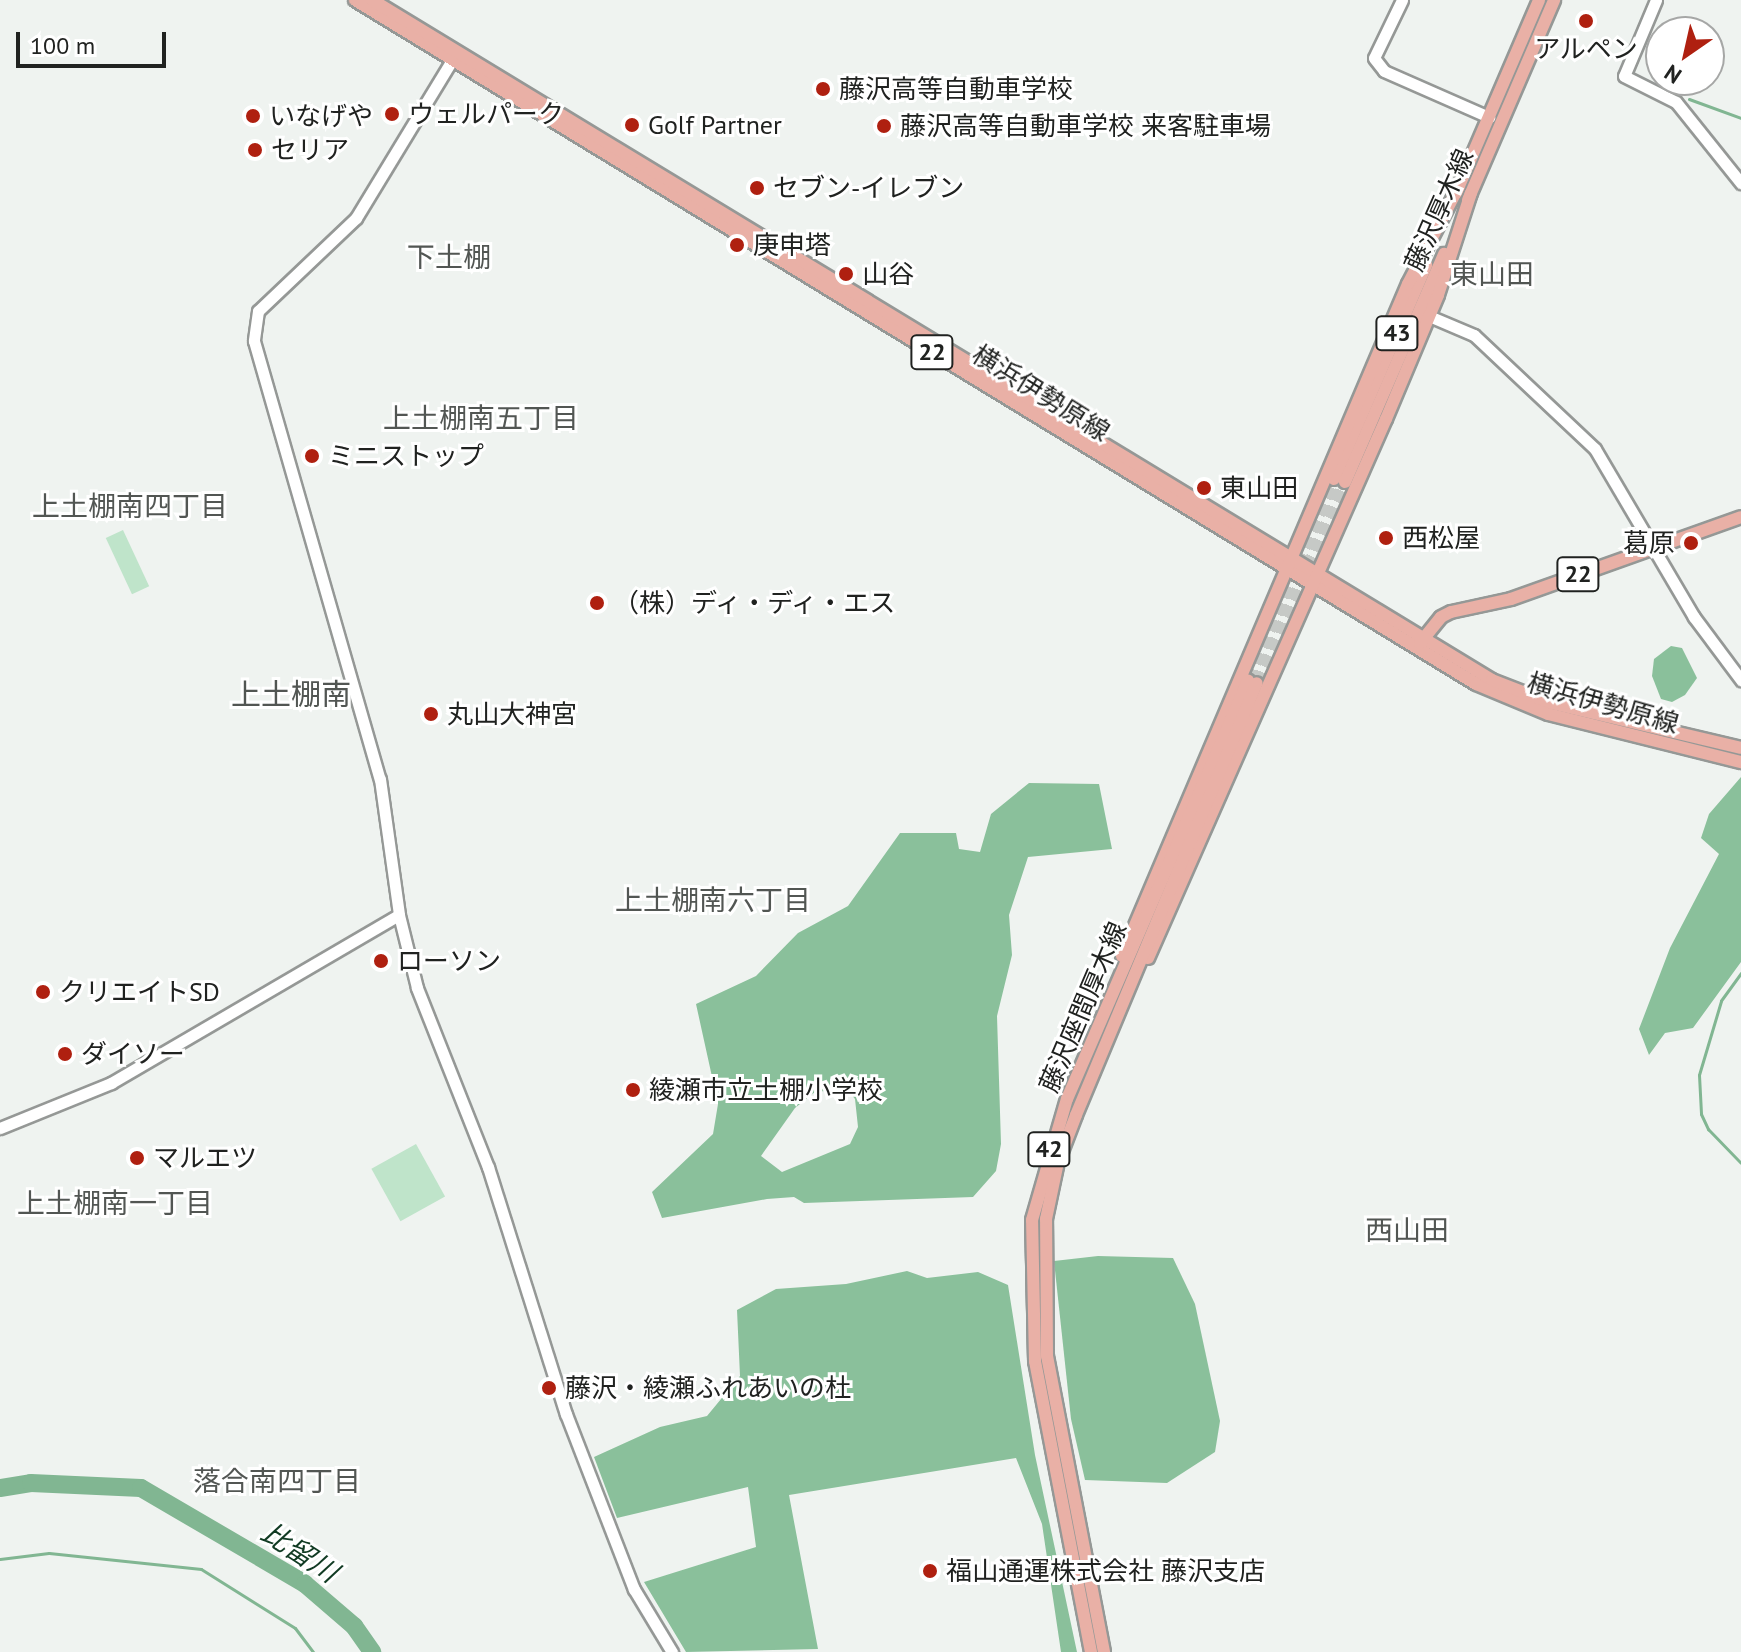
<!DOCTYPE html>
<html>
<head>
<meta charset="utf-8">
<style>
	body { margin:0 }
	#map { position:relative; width:1741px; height:1652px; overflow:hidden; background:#eff3f0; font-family:"PT Sans","Noto Sans JP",sans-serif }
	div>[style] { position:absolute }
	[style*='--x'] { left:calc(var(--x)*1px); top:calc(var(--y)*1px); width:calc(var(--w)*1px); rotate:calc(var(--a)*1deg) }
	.green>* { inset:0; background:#bfe4ca; transform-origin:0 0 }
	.forest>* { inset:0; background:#8ac09b }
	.stream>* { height:3px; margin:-1.5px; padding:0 1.5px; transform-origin:1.5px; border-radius:1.5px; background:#81b692 }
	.river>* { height:18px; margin:-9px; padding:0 9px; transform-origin:9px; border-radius:9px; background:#81b692 }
	.primary-tunnel>* { height:12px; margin-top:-6px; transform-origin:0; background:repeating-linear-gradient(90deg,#c6c9c6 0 12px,transparent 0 18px) }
	.roads { filter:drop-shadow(2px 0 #959896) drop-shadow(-2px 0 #959896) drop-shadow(0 2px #959896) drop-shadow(0 -2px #959896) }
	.secondary>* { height:11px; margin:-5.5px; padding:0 5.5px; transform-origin:5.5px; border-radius:5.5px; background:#fff }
	.primary>* { height:12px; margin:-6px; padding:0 6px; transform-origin:6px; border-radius:6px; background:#e9b0a6 }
	.dots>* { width:22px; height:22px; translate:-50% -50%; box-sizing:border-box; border:4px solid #fff; border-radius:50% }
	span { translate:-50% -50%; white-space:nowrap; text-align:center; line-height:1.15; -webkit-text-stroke:6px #fff; paint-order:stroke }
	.shield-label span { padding:2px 6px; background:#fff; border:2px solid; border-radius:6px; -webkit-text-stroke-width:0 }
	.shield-label { font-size:24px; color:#202220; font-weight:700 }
	.poi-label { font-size:26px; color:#202220 }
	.left { translate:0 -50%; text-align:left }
	.right { translate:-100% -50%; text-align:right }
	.street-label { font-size:26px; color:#202220 }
	.neighbourhood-label { font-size:28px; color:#525653 }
	.water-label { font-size:28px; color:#113b23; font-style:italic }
	.quarter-label { font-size:30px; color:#525653 }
	.north { position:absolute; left:1645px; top:16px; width:80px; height:80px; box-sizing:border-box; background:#fff; border:2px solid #a6a7a6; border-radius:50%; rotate:214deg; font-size:22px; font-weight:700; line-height:32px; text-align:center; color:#202220 }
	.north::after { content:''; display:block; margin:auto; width:28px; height:36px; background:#af2010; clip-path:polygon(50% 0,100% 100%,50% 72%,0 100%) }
	.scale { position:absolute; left:16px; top:32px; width:150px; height:36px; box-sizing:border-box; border:4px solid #202220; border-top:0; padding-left:10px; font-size:24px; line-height:28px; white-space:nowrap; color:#202220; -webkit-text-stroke:6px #fff; paint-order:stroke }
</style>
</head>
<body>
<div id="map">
	<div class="green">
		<div style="left:123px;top:530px;width:62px;height:19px;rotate:65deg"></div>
		<div style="left:416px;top:1144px;width:60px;height:51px;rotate:61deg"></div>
	</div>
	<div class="forest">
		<div style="clip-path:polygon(1671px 646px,1682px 648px,1697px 678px,1685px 695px,1672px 702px,1661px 699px,1652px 676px,1654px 659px)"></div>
		<div style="clip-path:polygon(1741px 777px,1741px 962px,1693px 1028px,1665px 1033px,1649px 1055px,1639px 1029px,1670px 948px,1719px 854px,1701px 838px,1709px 814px)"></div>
		<div style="clip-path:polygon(evenodd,1029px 783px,1099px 784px,1112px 849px,1028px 857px,1009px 915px,1012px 955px,997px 1016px,1001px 1144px,996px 1171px,973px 1197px,804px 1203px,794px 1197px,767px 1199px,662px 1218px,652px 1192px,713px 1134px,718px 1104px,696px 1004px,756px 976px,798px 933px,848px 906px,900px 833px,956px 833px,959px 849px,980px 852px,991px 814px,1029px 783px,847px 1089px,855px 1099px,858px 1127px,850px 1144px,782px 1172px,761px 1156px,795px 1108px,815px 1092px,847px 1089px)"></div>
		<div style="clip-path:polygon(1098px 1256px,1173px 1258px,1195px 1304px,1220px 1421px,1215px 1452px,1167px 1483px,1085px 1480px,1071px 1419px,1054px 1261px)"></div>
		<div style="clip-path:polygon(907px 1271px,927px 1278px,978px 1272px,1008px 1285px,1035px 1455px,1077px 1652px,1061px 1652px,1042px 1524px,1016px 1458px,789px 1495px,818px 1649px,686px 1652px,644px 1582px,756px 1547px,748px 1487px,617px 1518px,594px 1457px,660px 1427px,707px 1416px,740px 1376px,737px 1310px,776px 1289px,846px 1284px)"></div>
	</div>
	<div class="stream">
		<div style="--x:1689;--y:99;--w:55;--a:20.1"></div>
		<div style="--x:1741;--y:973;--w:34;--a:126"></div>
		<div style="--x:1721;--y:1001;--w:77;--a:106.6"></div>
		<div style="--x:1699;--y:1075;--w:39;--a:87"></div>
		<div style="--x:1701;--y:1114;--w:17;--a:65"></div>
		<div style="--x:1708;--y:1129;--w:47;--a:45.9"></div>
		<div style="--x:0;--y:1559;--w:49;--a:-7"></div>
		<div style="--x:49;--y:1553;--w:153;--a:6"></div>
		<div style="--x:201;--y:1569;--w:111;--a:32.1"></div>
		<div style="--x:295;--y:1628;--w:30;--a:53"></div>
	</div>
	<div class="river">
		<div style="--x:0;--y:1488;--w:31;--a:-9"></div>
		<div style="--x:31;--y:1483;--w:110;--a:2.6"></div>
		<div style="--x:141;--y:1488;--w:190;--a:30.3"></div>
		<div style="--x:305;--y:1584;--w:65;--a:40.6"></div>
		<div style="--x:354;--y:1626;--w:32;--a:55"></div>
	</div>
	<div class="primary-tunnel">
		<div style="--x:1248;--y:680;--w:219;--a:-66.8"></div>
		<div style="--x:1257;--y:683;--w:219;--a:-66.4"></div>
	</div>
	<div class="roads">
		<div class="secondary">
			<div style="--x:1402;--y:0;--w:64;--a:115.8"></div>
			<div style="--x:1374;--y:58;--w:16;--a:52"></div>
			<div style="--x:1384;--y:71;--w:115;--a:23.7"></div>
			<div style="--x:1656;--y:0;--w:82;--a:112.8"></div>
			<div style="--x:1624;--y:76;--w:58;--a:26.6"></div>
			<div style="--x:1676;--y:102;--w:104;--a:51.3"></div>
			<div style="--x:452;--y:60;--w:185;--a:121.3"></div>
			<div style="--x:356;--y:218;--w:135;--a:136.5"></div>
			<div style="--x:258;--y:311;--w:30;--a:98"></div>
			<div style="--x:254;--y:341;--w:456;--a:74"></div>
			<div style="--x:380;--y:779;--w:137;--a:82"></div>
			<div style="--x:399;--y:915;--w:75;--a:76.1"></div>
			<div style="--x:417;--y:988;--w:193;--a:68.4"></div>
			<div style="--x:488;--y:1167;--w:259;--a:72.5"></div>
			<div style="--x:566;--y:1414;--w:188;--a:68.8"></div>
			<div style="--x:634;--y:1589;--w:74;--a:58.9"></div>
			<div style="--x:1429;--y:316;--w:49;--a:22.9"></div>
			<div style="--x:1474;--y:335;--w:166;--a:43.3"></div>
			<div style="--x:1595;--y:449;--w:195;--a:59.5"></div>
			<div style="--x:1694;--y:617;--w:79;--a:53.3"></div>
			<div style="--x:0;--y:1128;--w:120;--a:-22.1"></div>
			<div style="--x:111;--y:1083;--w:333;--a:-30.3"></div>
		</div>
		<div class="primary">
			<div style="--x:355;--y:0;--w:1313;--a:31.39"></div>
			<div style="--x:1476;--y:684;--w:78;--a:22.6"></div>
			<div style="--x:1548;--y:714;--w:199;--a:14"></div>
			<div style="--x:372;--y:0;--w:1310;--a:31.26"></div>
			<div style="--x:1492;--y:680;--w:63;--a:21.3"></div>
			<div style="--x:1551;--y:703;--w:195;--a:13.3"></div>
			<div style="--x:1456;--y:193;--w:210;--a:-66.7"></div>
			<div style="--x:1468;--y:200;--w:218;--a:-66.7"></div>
			<div style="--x:1334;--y:479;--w:233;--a:-66.7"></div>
			<div style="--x:1345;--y:482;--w:249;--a:-66.5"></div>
			<div style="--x:1420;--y:643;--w:33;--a:-51"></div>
			<div style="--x:1441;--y:617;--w:11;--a:-27"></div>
			<div style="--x:1451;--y:612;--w:61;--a:-12.2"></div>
			<div style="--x:1511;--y:599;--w:244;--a:-19.6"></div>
			<div style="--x:1122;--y:956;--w:730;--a:-66.95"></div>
			<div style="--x:1408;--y:284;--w:110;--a:-62.5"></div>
			<div style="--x:1148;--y:958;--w:589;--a:-66.18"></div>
			<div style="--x:1386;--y:419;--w:134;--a:-67.2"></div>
			<div style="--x:1438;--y:295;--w:107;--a:-72.1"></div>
			<div style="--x:1091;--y:1652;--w:296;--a:-100.9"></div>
			<div style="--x:1035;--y:1361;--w:141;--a:-91.2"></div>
			<div style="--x:1032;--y:1220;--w:126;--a:-73.9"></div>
			<div style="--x:1067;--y:1099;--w:456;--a:-66.6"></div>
			<div style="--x:1104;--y:1652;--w:301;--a:-100.9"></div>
			<div style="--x:1047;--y:1356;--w:137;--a:-90.4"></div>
			<div style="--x:1046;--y:1219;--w:58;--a:-78.1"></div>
			<div style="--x:1058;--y:1162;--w:50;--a:-69"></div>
			<div style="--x:1076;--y:1115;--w:468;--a:-67.3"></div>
		</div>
	</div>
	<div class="dots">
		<div style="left:1586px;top:21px;background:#af2010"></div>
		<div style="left:823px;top:89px;background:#af2010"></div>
		<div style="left:392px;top:114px;background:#af2010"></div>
		<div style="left:253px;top:116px;background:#af2010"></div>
		<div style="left:632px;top:125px;background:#af2010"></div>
		<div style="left:884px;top:126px;background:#af2010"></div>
		<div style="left:255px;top:150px;background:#af2010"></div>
		<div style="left:757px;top:188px;background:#af2010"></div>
		<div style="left:737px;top:245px;background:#af2010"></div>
		<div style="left:846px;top:274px;background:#af2010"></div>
		<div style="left:312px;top:456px;background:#af2010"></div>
		<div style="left:1204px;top:488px;background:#af2010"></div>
		<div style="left:1386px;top:538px;background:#af2010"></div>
		<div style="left:1691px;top:543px;background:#af2010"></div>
		<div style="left:597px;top:603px;background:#af2010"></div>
		<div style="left:431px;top:714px;background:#af2010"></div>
		<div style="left:381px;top:961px;background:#af2010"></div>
		<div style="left:43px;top:992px;background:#af2010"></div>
		<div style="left:65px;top:1054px;background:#af2010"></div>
		<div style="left:633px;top:1090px;background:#af2010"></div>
		<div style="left:137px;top:1158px;background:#af2010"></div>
		<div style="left:549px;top:1388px;background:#af2010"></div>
		<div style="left:930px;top:1571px;background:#af2010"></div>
	</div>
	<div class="shield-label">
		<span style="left:1397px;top:333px">43</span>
		<span style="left:932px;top:352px">22</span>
		<span style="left:1578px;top:574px">22</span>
		<span style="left:1049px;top:1149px">42</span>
	</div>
	<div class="poi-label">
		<span style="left:1586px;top:49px">アルペン</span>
		<span class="left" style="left:839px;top:89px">藤沢高等自動車学校</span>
		<span class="left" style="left:408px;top:114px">ウェルパーク</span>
		<span class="left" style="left:269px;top:116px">いなげや</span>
		<span class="left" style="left:648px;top:125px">Golf Partner</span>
		<span class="left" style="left:900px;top:126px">藤沢高等自動車学校 来客駐車場</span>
		<span class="left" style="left:271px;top:150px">セリア</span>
		<span class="left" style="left:773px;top:188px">セブン-イレブン</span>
		<span class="left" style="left:753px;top:245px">庚申塔</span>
		<span class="left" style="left:862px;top:274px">山谷</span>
		<span class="left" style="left:328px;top:456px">ミニストップ</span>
		<span class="left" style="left:1220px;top:488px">東山田</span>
		<span class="left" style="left:1402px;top:538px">西松屋</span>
		<span class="right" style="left:1675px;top:543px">葛原</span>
		<span class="left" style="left:613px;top:603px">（株）ディ・ディ・エス</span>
		<span class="left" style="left:447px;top:714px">丸山大神宮</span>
		<span class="left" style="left:397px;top:961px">ローソン</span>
		<span class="left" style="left:59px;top:992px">クリエイトSD</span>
		<span class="left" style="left:81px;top:1054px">ダイソー</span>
		<span class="left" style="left:649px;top:1090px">綾瀬市立土棚小学校</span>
		<span class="left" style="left:153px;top:1158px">マルエツ</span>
		<span class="left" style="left:565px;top:1388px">藤沢・綾瀬ふれあいの杜</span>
		<span class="left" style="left:946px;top:1571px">福山通運株式会社 藤沢支店</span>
	</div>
	<div class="street-label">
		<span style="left:1439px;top:210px;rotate:-66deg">藤沢厚木線</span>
		<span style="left:1041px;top:393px;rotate:32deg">横浜伊勢原線</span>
		<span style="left:1603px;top:703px;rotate:16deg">横浜伊勢原線</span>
		<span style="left:1083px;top:1007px;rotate:-67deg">藤沢座間厚木線</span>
	</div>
	<div class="neighbourhood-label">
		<span style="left:449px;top:257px">下土棚</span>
		<span style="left:1492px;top:274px">東山田</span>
		<span style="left:481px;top:418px">上土棚南五丁目</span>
		<span style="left:130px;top:506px">上土棚南四丁目</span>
		<span style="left:713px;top:900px">上土棚南六丁目</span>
		<span style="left:115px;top:1203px">上土棚南一丁目</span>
		<span style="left:1407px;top:1230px">西山田</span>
		<span style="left:277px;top:1481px">落合南四丁目</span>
	</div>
	<div class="water-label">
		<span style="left:300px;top:1552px;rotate:33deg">比留川</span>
	</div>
	<div class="quarter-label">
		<span style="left:291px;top:694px">上土棚南</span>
	</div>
	<div class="north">N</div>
	<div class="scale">100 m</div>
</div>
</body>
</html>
